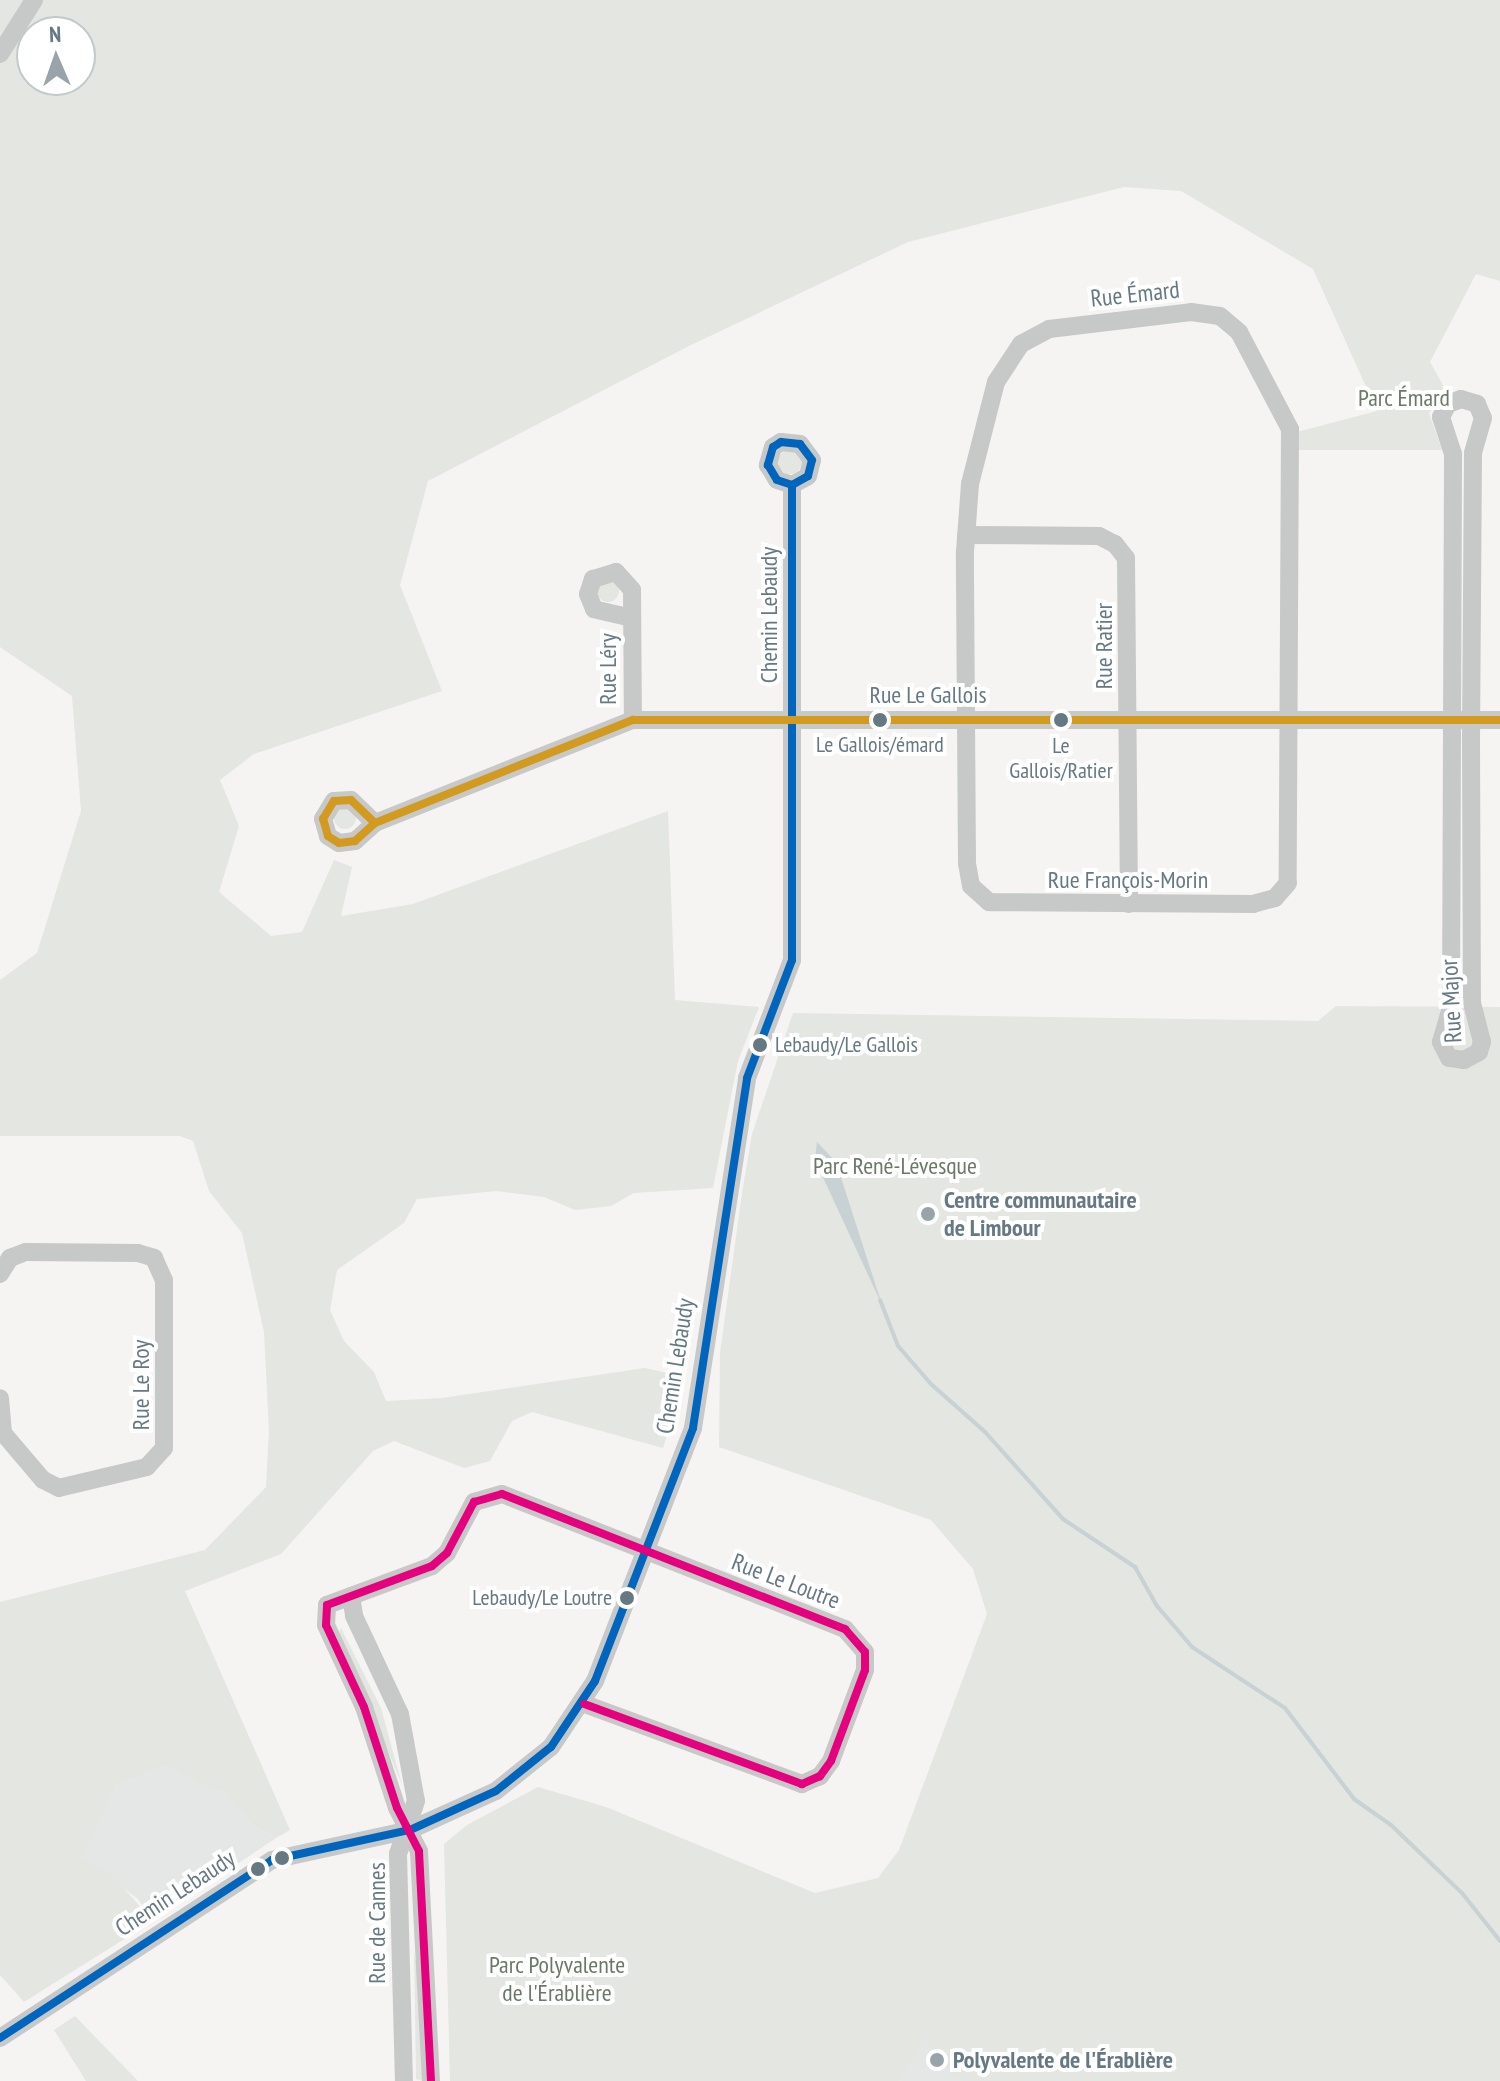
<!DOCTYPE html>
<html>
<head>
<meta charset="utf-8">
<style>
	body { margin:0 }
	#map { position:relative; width:1500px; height:2081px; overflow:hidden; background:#f5f4f3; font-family:"PT Sans Narrow",sans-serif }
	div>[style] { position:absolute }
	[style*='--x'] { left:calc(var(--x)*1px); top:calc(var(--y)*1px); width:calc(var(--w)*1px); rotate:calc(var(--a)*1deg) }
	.built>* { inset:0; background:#e5e6e6 }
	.green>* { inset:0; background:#e3e6e1 }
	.round { border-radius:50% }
	.water>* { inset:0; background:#c8d1d3 }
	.stream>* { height:4px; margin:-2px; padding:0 2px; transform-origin:2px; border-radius:2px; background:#c8d1d3 }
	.minor>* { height:18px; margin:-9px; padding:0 9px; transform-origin:9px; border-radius:9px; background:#c7c8c8 }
	.bus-1>* { height:8px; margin:-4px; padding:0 4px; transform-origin:4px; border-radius:4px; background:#0065bd }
	.bus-2>* { height:8px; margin:-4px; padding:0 4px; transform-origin:4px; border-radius:4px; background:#d39a20 }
	.bus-3>* { height:8px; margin:-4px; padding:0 4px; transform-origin:4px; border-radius:4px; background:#e5007d }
	.dots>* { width:22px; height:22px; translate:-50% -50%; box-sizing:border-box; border:4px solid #fff; border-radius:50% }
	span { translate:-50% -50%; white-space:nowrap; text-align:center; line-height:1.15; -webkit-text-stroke:8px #fff; paint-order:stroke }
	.bus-label { font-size:22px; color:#667882 }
	.left { translate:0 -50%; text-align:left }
	.right { translate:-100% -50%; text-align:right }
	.street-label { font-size:24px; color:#667882 }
	.park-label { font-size:24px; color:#6a7965 }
	.poi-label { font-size:24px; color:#667882; font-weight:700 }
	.north { position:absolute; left:16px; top:16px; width:80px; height:80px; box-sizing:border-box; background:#fff; border:2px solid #c2c9cd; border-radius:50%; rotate:358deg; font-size:22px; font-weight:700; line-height:32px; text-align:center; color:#667882 }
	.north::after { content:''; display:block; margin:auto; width:28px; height:36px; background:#98a3aa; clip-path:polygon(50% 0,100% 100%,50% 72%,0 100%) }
</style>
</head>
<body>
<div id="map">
	<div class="built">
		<div style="clip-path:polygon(164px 1766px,209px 1790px,223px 1791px,254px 1827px,276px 1838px,153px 1921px,138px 1899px,83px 1859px,116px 1787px)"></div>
		<div style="clip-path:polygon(926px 2037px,996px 2081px,899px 2081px)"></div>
	</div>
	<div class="green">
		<div style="clip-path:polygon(evenodd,0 0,1500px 0,1500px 281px,1476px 274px,1430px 362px,1447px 392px,1429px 413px,1442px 450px,1299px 450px,1297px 432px,1377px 411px,1313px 269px,1181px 191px,1124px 187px,908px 242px,689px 346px,428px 481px,400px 585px,442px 691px,254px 754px,220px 780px,239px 826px,219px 892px,271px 936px,302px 932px,334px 860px,352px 867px,341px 916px,413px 904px,668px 811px,675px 1000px,759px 1007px,738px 1061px,713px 1188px,634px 1193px,611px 1206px,575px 1210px,544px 1197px,496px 1191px,417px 1199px,404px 1223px,337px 1270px,330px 1310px,344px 1341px,374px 1372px,386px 1401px,442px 1398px,645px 1368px,676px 1375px,679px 1394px,663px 1448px,532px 1412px,512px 1421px,490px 1461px,464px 1468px,394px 1441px,373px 1451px,281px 1554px,185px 1591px,290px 1830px,276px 1838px,254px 1827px,223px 1791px,209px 1790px,164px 1766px,116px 1787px,83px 1859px,112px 1875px,153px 1921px,24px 2002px,0 1975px,0 1602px,205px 1550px,266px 1487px,269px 1432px,264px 1332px,242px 1233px,209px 1191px,193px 1141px,180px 1136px,0 1136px,0 980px,37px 953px,81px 811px,72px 696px,0 647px,0 0,32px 32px,80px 32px,80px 80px,32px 80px,32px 32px)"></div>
		<div class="round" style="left:778px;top:450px;width:24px;height:24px"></div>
		<div class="round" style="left:597px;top:580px;width:22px;height:22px"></div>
		<div class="round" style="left:334px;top:807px;width:22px;height:22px"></div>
		<div style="clip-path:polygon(1336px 1006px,1500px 1007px,1500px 2081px,963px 2081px,940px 2062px,926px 2038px,899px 2081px,450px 2081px,444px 1844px,467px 1825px,538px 1787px,606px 1807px,815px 1893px,878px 1878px,899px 1850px,987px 1614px,973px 1569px,931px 1520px,719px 1447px,720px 1353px,742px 1193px,752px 1134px,793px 1013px,1318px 1021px)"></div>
		<div style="clip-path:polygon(341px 1628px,381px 1708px,402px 1785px,339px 1632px)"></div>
		<div style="clip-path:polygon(414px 1951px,421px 1990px,423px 2081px,416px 2079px)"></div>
		<div style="clip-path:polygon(75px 2016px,101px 2043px,138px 2081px,86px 2081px,54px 2030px)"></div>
	</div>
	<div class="water">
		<div style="clip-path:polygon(817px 1142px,836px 1162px,882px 1305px,815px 1160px)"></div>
	</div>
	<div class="stream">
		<div style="--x:880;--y:1300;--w:49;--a:68.6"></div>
		<div style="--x:898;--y:1346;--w:50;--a:49"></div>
		<div style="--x:931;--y:1384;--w:72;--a:41.6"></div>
		<div style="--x:985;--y:1432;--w:117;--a:48.1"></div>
		<div style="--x:1063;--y:1519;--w:87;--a:33.7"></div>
		<div style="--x:1135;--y:1567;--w:45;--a:60.6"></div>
		<div style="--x:1157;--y:1606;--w:54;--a:49.5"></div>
		<div style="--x:1192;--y:1647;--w:111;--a:33.3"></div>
		<div style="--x:1285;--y:1708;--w:114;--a:52.8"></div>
		<div style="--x:1354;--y:1799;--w:45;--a:35.1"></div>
		<div style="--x:1391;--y:1825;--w:98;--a:43.8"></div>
		<div style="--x:1462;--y:1893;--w:61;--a:51.6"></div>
	</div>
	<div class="minor">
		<div style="--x:0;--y:54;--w:64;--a:-57.8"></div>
		<div style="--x:1191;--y:312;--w:29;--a:8"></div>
		<div style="--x:1220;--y:316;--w:25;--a:40"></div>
		<div style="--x:1239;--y:332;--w:110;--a:62.3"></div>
		<div style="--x:1290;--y:429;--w:454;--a:90.3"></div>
		<div style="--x:1288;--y:883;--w:20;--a:131"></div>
		<div style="--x:1275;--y:898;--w:23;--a:165"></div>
		<div style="--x:1253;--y:904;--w:264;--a:-179.6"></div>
		<div style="--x:989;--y:902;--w:24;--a:-138"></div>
		<div style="--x:971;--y:886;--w:23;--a:-100"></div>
		<div style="--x:967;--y:863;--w:311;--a:-90.4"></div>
		<div style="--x:965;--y:552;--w:68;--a:-85.8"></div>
		<div style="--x:970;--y:484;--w:105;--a:-75.7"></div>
		<div style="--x:996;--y:382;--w:45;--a:-56.7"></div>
		<div style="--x:1021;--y:344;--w:32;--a:-28"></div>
		<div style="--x:1049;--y:329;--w:143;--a:-6.8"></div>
		<div style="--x:1461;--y:399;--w:17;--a:17"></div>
		<div style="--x:1477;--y:404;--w:15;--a:67"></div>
		<div style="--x:1483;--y:418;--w:36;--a:106"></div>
		<div style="--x:1473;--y:453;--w:288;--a:90.4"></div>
		<div style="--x:1471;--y:741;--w:262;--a:89.8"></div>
		<div style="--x:1472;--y:1003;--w:40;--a:75.6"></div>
		<div style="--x:1482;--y:1042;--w:10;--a:107"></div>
		<div style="--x:1479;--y:1052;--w:17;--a:152"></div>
		<div style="--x:1464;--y:1060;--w:15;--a:-172"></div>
		<div style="--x:1449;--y:1058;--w:18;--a:-117"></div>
		<div style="--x:1441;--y:1042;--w:35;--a:-74"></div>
		<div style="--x:1451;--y:1008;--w:554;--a:-89.79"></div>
		<div style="--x:1453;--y:454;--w:39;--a:-108"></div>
		<div style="--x:1441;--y:417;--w:15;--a:-62"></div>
		<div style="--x:1448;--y:404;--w:14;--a:-21"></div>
		<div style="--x:966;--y:535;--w:133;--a:0.4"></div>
		<div style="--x:1099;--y:536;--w:18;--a:27"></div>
		<div style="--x:1115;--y:544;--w:18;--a:52"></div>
		<div style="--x:1126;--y:558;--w:346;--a:89.5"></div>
		<div style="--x:632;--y:618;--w:39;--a:-167"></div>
		<div style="--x:594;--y:609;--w:16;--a:-112"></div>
		<div style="--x:588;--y:594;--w:16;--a:-72"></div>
		<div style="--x:593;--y:579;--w:24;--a:-17"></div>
		<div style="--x:616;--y:572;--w:24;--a:48"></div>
		<div style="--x:632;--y:590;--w:130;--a:89.6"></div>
		<div style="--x:375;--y:823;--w:27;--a:138"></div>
		<div style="--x:355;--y:841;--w:16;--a:173"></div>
		<div style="--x:339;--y:843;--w:13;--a:-148"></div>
		<div style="--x:328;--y:836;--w:18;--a:-106"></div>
		<div style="--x:323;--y:819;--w:21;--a:-59"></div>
		<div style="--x:334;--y:801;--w:17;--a:-3"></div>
		<div style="--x:351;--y:800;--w:33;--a:44"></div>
		<div style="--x:375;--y:823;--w:278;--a:-21.8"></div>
		<div style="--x:633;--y:720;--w:867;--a:0"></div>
		<div style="--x:0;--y:1274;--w:19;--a:-58"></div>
		<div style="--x:10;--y:1258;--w:17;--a:-21"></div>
		<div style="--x:26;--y:1252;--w:112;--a:0.5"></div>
		<div style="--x:138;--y:1253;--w:17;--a:17"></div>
		<div style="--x:154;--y:1258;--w:24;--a:66"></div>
		<div style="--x:164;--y:1280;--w:168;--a:90"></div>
		<div style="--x:164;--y:1448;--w:25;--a:132"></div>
		<div style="--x:147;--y:1467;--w:90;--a:166.6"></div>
		<div style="--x:59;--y:1488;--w:18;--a:-153"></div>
		<div style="--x:43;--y:1480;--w:62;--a:-130.4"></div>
		<div style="--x:3;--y:1433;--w:35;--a:-95"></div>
		<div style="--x:351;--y:1596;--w:20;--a:81"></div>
		<div style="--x:354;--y:1616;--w:108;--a:64.9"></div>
		<div style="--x:400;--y:1714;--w:88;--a:79.6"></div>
		<div style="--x:416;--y:1801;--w:56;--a:108.8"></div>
		<div style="--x:398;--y:1854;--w:227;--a:88.5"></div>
		<div style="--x:0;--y:2038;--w:325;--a:-33.2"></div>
		<div style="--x:272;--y:1860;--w:141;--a:-12.3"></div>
		<div style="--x:410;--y:1830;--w:94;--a:-24.4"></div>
		<div style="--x:496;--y:1791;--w:70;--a:-38.7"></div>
		<div style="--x:551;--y:1747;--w:79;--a:-56.3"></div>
		<div style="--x:595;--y:1681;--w:271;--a:-68.8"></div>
		<div style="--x:693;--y:1428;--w:354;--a:-81.2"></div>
		<div style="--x:747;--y:1078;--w:126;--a:-69.1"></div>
		<div style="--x:792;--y:960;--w:475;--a:-90"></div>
		<div style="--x:792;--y:485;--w:18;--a:-29"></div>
		<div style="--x:808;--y:476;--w:16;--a:-76"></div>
		<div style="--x:812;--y:460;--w:20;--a:-127"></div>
		<div style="--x:800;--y:444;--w:19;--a:-174"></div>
		<div style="--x:781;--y:442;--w:9;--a:148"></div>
		<div style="--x:773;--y:447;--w:19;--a:106"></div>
		<div style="--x:768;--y:465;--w:17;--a:59"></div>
		<div style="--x:777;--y:480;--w:16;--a:18"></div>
		<div style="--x:431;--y:2081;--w:230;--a:-93"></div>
		<div style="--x:419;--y:1851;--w:48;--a:-117.1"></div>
		<div style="--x:397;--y:1808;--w:106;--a:-108.1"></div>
		<div style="--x:364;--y:1707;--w:90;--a:-114.9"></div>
		<div style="--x:326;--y:1625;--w:20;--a:-87"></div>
		<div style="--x:327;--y:1605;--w:112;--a:-20.4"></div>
		<div style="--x:432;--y:1566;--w:20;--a:-41"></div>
		<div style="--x:447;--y:1553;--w:58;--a:-62.1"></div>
		<div style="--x:474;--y:1502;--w:29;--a:-16"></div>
		<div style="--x:502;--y:1494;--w:369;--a:21.5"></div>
		<div style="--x:845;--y:1629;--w:30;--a:49"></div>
		<div style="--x:865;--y:1652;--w:18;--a:90"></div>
		<div style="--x:865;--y:1670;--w:97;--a:110.5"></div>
		<div style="--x:831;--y:1761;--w:19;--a:126"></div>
		<div style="--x:820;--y:1776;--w:20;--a:156"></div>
		<div style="--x:802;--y:1784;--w:232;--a:-159.8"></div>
	</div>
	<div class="bus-1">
		<div style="--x:0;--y:2038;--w:325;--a:-33.2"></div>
		<div style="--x:272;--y:1860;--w:141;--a:-12.3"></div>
		<div style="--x:410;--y:1830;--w:94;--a:-24.4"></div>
		<div style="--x:496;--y:1791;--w:70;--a:-38.7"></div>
		<div style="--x:551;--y:1747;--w:79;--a:-56.3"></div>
		<div style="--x:595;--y:1681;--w:271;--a:-68.8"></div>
		<div style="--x:693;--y:1428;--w:354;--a:-81.2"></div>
		<div style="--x:747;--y:1078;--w:126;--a:-69.1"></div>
		<div style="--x:792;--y:960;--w:475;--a:-90"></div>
		<div style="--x:792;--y:485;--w:18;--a:-29"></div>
		<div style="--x:808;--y:476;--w:16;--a:-76"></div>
		<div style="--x:812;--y:460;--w:20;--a:-127"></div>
		<div style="--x:800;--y:444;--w:19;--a:-174"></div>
		<div style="--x:781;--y:442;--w:9;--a:148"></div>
		<div style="--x:773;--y:447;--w:19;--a:106"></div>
		<div style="--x:768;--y:465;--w:17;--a:59"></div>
		<div style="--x:777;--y:480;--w:16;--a:18"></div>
	</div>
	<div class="bus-2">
		<div style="--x:375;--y:823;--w:27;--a:138"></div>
		<div style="--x:355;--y:841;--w:16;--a:173"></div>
		<div style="--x:339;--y:843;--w:13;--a:-148"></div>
		<div style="--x:328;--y:836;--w:18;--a:-106"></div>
		<div style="--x:323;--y:819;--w:21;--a:-59"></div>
		<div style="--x:334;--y:801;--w:17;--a:-3"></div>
		<div style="--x:351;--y:800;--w:33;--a:44"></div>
		<div style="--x:375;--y:823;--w:278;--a:-21.8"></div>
		<div style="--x:633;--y:720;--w:867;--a:0"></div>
	</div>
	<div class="bus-3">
		<div style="--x:431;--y:2081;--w:230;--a:-93"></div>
		<div style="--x:419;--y:1851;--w:48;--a:-117.1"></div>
		<div style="--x:397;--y:1808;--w:106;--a:-108.1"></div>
		<div style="--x:364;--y:1707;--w:90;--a:-114.9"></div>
		<div style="--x:326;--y:1625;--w:20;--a:-87"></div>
		<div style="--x:327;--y:1605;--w:112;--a:-20.4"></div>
		<div style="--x:432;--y:1566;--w:20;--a:-41"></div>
		<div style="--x:447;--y:1553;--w:58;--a:-62.1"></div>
		<div style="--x:474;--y:1502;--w:29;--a:-16"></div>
		<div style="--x:502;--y:1494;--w:369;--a:21.5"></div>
		<div style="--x:845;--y:1629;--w:30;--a:49"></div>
		<div style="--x:865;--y:1652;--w:18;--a:90"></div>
		<div style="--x:865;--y:1670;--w:97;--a:110.5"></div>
		<div style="--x:831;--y:1761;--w:19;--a:126"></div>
		<div style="--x:820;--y:1776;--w:20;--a:156"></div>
		<div style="--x:802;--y:1784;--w:232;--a:-159.8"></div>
	</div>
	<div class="dots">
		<div style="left:880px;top:720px;background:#667882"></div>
		<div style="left:1061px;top:720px;background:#667882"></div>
		<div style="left:760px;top:1045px;background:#667882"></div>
		<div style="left:928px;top:1214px;background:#98a3aa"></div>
		<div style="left:627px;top:1598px;background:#667882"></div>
		<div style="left:282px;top:1858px;background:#667882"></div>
		<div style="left:258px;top:1869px;background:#667882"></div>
		<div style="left:937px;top:2060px;background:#98a3aa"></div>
	</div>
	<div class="bus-label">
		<span style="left:880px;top:745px">Le Gallois/émard</span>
		<span style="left:1061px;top:758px">Le<br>Gallois/Ratier</span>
		<span class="left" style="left:775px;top:1045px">Lebaudy/Le Gallois</span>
		<span class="right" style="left:612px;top:1598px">Lebaudy/Le Loutre</span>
	</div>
	<div class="street-label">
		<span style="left:1135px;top:294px;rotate:-6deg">Rue Émard</span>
		<span style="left:769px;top:615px;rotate:-90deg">Chemin Lebaudy</span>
		<span style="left:1104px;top:646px;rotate:-90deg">Rue Ratier</span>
		<span style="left:608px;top:669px;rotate:-90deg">Rue Léry</span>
		<span style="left:928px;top:695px">Rue Le Gallois</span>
		<span style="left:1128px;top:880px">Rue François-Morin</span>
		<span style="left:1451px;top:1001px;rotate:-93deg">Rue Major</span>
		<span style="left:675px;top:1366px;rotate:-81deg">Chemin Lebaudy</span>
		<span style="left:141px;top:1385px;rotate:-90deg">Rue Le Roy</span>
		<span style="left:786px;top:1581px;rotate:21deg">Rue Le Loutre</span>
		<span style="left:175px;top:1893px;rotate:-33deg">Chemin Lebaudy</span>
		<span style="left:377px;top:1923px;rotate:-90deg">Rue de Cannes</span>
	</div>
	<div class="park-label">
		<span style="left:1404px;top:398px">Parc Émard</span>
		<span style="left:895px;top:1166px">Parc René-Lévesque</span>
		<span style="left:557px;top:1979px">Parc Polyvalente<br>de l'Érablière</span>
	</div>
	<div class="poi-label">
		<span class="left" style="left:944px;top:1214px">Centre communautaire<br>de Limbour</span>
		<span class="left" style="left:953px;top:2060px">Polyvalente de l'Érablière</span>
	</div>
	<div class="north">N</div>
</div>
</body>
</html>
